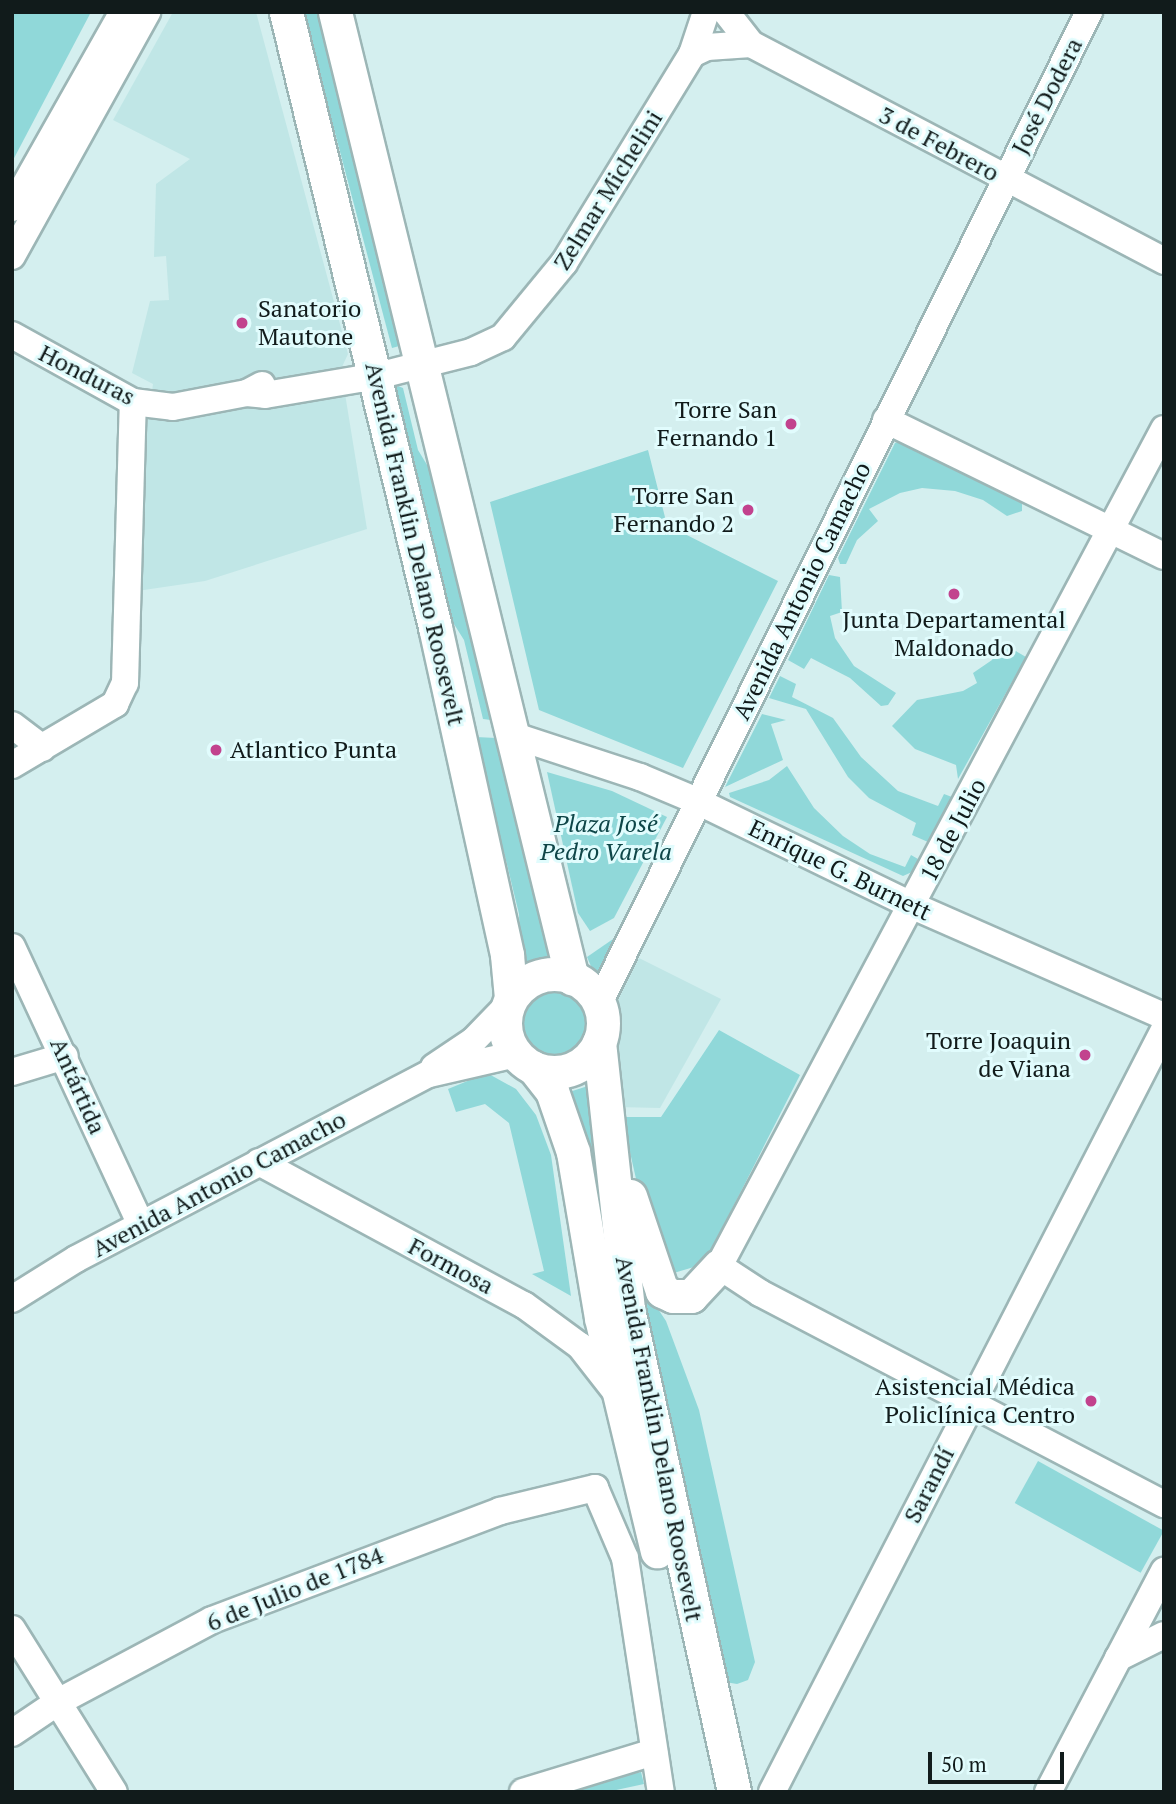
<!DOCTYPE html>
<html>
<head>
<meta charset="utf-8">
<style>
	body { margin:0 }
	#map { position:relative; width:1176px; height:1804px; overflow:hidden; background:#d4efef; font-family:"PT Serif",serif }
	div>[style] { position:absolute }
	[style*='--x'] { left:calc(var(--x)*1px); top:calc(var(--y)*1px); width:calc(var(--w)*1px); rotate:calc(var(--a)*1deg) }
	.built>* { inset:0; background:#c0e6e6 }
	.green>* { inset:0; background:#90d8d9; transform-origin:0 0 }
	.round { border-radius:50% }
	.roads { filter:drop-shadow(2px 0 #9cb6b6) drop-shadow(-2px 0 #9cb6b6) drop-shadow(0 2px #9cb6b6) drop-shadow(0 -2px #9cb6b6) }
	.minor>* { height:26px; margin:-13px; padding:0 13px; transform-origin:13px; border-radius:13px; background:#fff }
	.major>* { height:33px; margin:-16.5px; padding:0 16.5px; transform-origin:16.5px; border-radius:16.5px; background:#fff }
	.major>.ring { margin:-16.5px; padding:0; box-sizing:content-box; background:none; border:33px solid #fff; border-radius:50% }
	.dots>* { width:19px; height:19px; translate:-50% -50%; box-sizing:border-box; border:4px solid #e1fcfd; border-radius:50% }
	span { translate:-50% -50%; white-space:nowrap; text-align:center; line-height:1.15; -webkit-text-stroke:6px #e1fcfd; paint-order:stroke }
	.street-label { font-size:24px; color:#111b1b }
	.poi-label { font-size:24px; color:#111b1b }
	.left { translate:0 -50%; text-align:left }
	.right { translate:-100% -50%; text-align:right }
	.park-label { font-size:24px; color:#0e4648; font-style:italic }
	.frame { position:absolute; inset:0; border:14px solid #111b1b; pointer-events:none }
	.scale { position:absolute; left:928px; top:1752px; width:136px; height:32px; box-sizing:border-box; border:4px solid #111b1b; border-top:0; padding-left:9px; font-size:21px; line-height:24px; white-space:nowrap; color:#111b1b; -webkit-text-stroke:5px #e1fcfd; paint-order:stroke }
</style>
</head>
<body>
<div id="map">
	<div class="built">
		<div style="clip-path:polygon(173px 12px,256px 12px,348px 354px,341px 369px,367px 529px,205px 581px,137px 591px,145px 440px,153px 384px,132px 373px,150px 301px,169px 300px,166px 256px,154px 257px,156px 184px,190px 159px,113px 120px)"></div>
		<div style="clip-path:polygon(639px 958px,721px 999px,660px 1108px,616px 1107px,611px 1049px,618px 1000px)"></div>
	</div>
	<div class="green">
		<div style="clip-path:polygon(12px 12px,91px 12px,12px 162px)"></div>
		<div style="clip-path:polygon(303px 12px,322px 12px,403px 345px,392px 348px)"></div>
		<div style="clip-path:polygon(398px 386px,403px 388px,418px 450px,435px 478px,491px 720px,483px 719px,464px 640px,447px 613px,394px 390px)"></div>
		<div style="clip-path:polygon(902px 441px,1022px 500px,1022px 511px,1007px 516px,983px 500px,955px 491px,922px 488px,900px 493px,869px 509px,878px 521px,857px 540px,846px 564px,840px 564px,838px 558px,895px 443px)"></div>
		<div style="clip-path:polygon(648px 450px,667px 525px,778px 581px,683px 768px,539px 710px,490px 502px)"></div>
		<div style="clip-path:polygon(829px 575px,840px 577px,842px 612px,830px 616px,835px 638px,854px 666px,896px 693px,888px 705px,881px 706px,850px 678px,811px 658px,804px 669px,788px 660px)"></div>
		<div style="clip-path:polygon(1002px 643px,1026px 657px,958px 779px,956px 765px,915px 749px,892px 726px,917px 700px,963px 691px,977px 683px,973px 673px,992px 660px)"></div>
		<div style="clip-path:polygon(780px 676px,796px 684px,792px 697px,833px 718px,861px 757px,898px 791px,938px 806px,944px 794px,952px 797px,928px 842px,912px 835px,916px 823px,869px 798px,848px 777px,806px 709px,769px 698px)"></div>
		<div style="clip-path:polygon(762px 714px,786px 720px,771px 724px,783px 760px,725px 787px)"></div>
		<div style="clip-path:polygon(476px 737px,496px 738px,556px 960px,521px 972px,519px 914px)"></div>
		<div style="clip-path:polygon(787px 766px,814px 808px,843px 836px,870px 854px,905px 867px,911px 855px,918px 859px,912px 872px,903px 876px,730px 797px,729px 793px,769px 780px)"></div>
		<div style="clip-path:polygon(547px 772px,612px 791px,667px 817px,614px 918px,590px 931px,578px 913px)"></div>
		<div style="clip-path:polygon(616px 937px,596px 978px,587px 957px)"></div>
		<div class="round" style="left:518px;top:984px;width:74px;height:74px"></div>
		<div style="clip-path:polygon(719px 1030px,800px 1075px,704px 1264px,667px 1275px,639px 1192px,622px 1117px,661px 1117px)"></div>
		<div style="clip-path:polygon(487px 1073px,516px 1089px,536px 1115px,551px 1155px,571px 1296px,532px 1274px,544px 1271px,509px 1123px,485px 1104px,456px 1112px,448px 1089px)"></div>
		<div style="clip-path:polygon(588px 1086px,633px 1378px,566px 1093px)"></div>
		<div style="clip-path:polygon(638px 1248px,654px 1303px,666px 1321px,699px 1410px,755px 1662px,748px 1680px,737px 1684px,725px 1682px,654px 1399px)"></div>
		<div style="left:1038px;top:1461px;width:144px;height:48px;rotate:29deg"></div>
		<div style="clip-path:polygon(641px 1772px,644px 1784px,607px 1792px,558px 1792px)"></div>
	</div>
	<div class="roads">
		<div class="minor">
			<div style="--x:726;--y:12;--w:41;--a:52"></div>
			<div style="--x:751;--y:44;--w:467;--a:27.7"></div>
			<div style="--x:692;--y:54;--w:17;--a:-25"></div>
			<div style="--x:707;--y:47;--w:44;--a:-3.9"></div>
			<div style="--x:12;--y:208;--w:225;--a:-60.5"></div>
			<div style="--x:12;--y:256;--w:279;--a:-61"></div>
			<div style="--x:12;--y:335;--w:138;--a:29"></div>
			<div style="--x:133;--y:402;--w:40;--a:7.1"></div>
			<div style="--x:173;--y:407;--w:75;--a:-10.7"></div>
			<div style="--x:247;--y:393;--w:17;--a:-28"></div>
			<div style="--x:247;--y:393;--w:18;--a:6"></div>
			<div style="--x:265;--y:395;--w:114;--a:-9.6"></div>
			<div style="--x:377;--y:376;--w:97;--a:-14.3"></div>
			<div style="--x:471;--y:352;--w:35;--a:-25"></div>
			<div style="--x:503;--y:337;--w:96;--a:-50.5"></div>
			<div style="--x:564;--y:263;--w:245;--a:-58.5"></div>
			<div style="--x:692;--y:54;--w:44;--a:-71.6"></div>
			<div style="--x:886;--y:420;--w:309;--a:26.1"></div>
			<div style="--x:1164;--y:429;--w:948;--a:118"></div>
			<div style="--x:719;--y:1266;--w:49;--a:33.4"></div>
			<div style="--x:760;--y:1293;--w:456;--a:27.6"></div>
			<div style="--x:12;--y:725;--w:38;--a:37"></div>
			<div style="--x:512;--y:735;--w:135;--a:18.2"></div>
			<div style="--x:640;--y:777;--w:62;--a:22.8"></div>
			<div style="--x:697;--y:801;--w:240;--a:25.9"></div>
			<div style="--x:913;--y:906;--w:274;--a:23.7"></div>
			<div style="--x:12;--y:765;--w:120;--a:-30.6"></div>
			<div style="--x:115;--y:704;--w:23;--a:-65"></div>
			<div style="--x:125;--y:683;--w:281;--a:-88.4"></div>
			<div style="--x:12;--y:947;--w:306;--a:65.1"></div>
			<div style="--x:599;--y:1003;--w:1106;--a:-63.69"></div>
			<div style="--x:434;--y:1067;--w:47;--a:-33.7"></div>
			<div style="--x:473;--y:1041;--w:49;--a:-45.8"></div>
			<div style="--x:12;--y:1072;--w:55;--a:-16.8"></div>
			<div style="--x:259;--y:1162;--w:301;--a:28.4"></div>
			<div style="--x:524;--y:1305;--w:69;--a:36.2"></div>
			<div style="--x:580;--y:1346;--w:58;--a:52"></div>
			<div style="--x:12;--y:1299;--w:75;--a:-32"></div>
			<div style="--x:76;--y:1259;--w:399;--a:-27.7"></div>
			<div style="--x:429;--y:1074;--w:89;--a:-12.9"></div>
			<div style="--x:12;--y:1629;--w:192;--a:58"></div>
			<div style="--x:1118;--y:1658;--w:51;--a:-26.6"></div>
			<div style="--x:12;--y:1733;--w:55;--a:-34"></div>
			<div style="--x:58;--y:1702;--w:174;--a:-28"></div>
			<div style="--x:212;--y:1620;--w:308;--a:-20.7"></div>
			<div style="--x:500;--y:1511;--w:98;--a:-13.6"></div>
			<div style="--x:595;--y:1488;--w:76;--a:66.8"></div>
			<div style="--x:625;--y:1558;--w:237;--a:81.3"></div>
			<div style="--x:523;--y:1792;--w:137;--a:-17"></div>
			<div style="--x:772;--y:1792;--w:857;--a:-62.78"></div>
			<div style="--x:1048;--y:1792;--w:250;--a:-62.3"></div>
		</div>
		<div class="major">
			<div style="--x:286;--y:12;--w:633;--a:76.38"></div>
			<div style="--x:435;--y:627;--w:336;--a:77.6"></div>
			<div style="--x:507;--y:955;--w:43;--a:84.7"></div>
			<div style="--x:335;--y:12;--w:995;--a:76.22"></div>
			<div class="ring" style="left:505px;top:974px;width:65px;height:65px"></div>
			<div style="--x:599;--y:1042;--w:269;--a:83.8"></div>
			<div style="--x:628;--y:1309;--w:494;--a:77.6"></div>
			<div style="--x:534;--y:1068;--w:29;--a:52"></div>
			<div style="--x:552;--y:1091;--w:65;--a:71"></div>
			<div style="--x:573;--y:1152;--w:168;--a:80.4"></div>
			<div style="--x:601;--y:1318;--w:240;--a:76.5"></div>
			<div style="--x:630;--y:1196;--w:100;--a:71.4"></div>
			<div style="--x:662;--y:1291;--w:12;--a:24"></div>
			<div style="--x:673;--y:1296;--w:18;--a:0"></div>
			<div style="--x:691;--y:1296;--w:41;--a:-47"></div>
		</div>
	</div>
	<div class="dots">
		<div style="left:242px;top:323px;background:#c2438e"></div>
		<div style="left:791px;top:424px;background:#c2438e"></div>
		<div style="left:748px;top:510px;background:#c2438e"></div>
		<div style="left:954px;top:594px;background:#c2438e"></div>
		<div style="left:216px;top:750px;background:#c2438e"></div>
		<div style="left:1085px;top:1055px;background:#c2438e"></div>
		<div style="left:1091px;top:1401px;background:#c2438e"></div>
	</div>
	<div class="street-label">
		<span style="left:1047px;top:96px;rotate:-63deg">José Dodera</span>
		<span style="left:939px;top:144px;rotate:28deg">3 de Febrero</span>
		<span style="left:608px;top:190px;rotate:-58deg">Zelmar Michelini</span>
		<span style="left:87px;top:375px;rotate:27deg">Honduras</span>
		<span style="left:415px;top:544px;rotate:77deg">Avenida Franklin Delano Roosevelt</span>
		<span style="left:802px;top:591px;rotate:-64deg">Avenida Antonio Camacho</span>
		<span style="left:953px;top:830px;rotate:-62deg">18 de Julio</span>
		<span style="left:840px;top:870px;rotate:26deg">Enrique G. Burnett</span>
		<span style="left:78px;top:1086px;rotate:66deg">Antártida</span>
		<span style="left:219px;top:1184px;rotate:-28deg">Avenida Antonio Camacho</span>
		<span style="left:451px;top:1266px;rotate:28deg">Formosa</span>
		<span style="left:659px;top:1439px;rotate:79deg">Avenida Franklin Delano Roosevelt</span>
		<span style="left:929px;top:1485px;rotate:-63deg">Sarandí</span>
		<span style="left:295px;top:1589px;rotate:-22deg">6 de Julio de 1784</span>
	</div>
	<div class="poi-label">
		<span class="left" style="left:258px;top:323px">Sanatorio<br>Mautone</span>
		<span class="right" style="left:777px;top:424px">Torre San<br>Fernando 1</span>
		<span class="right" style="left:734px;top:510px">Torre San<br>Fernando 2</span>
		<span style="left:954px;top:634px">Junta Departamental<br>Maldonado</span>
		<span class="left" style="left:230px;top:750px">Atlantico Punta</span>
		<span class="right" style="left:1071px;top:1055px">Torre Joaquin<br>de Viana</span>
		<span class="right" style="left:1075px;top:1401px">Asistencial Médica<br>Policlínica Centro</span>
	</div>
	<div class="park-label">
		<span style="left:606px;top:838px">Plaza José<br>Pedro Varela</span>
	</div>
	<div class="frame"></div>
	<div class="scale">50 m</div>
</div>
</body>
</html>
